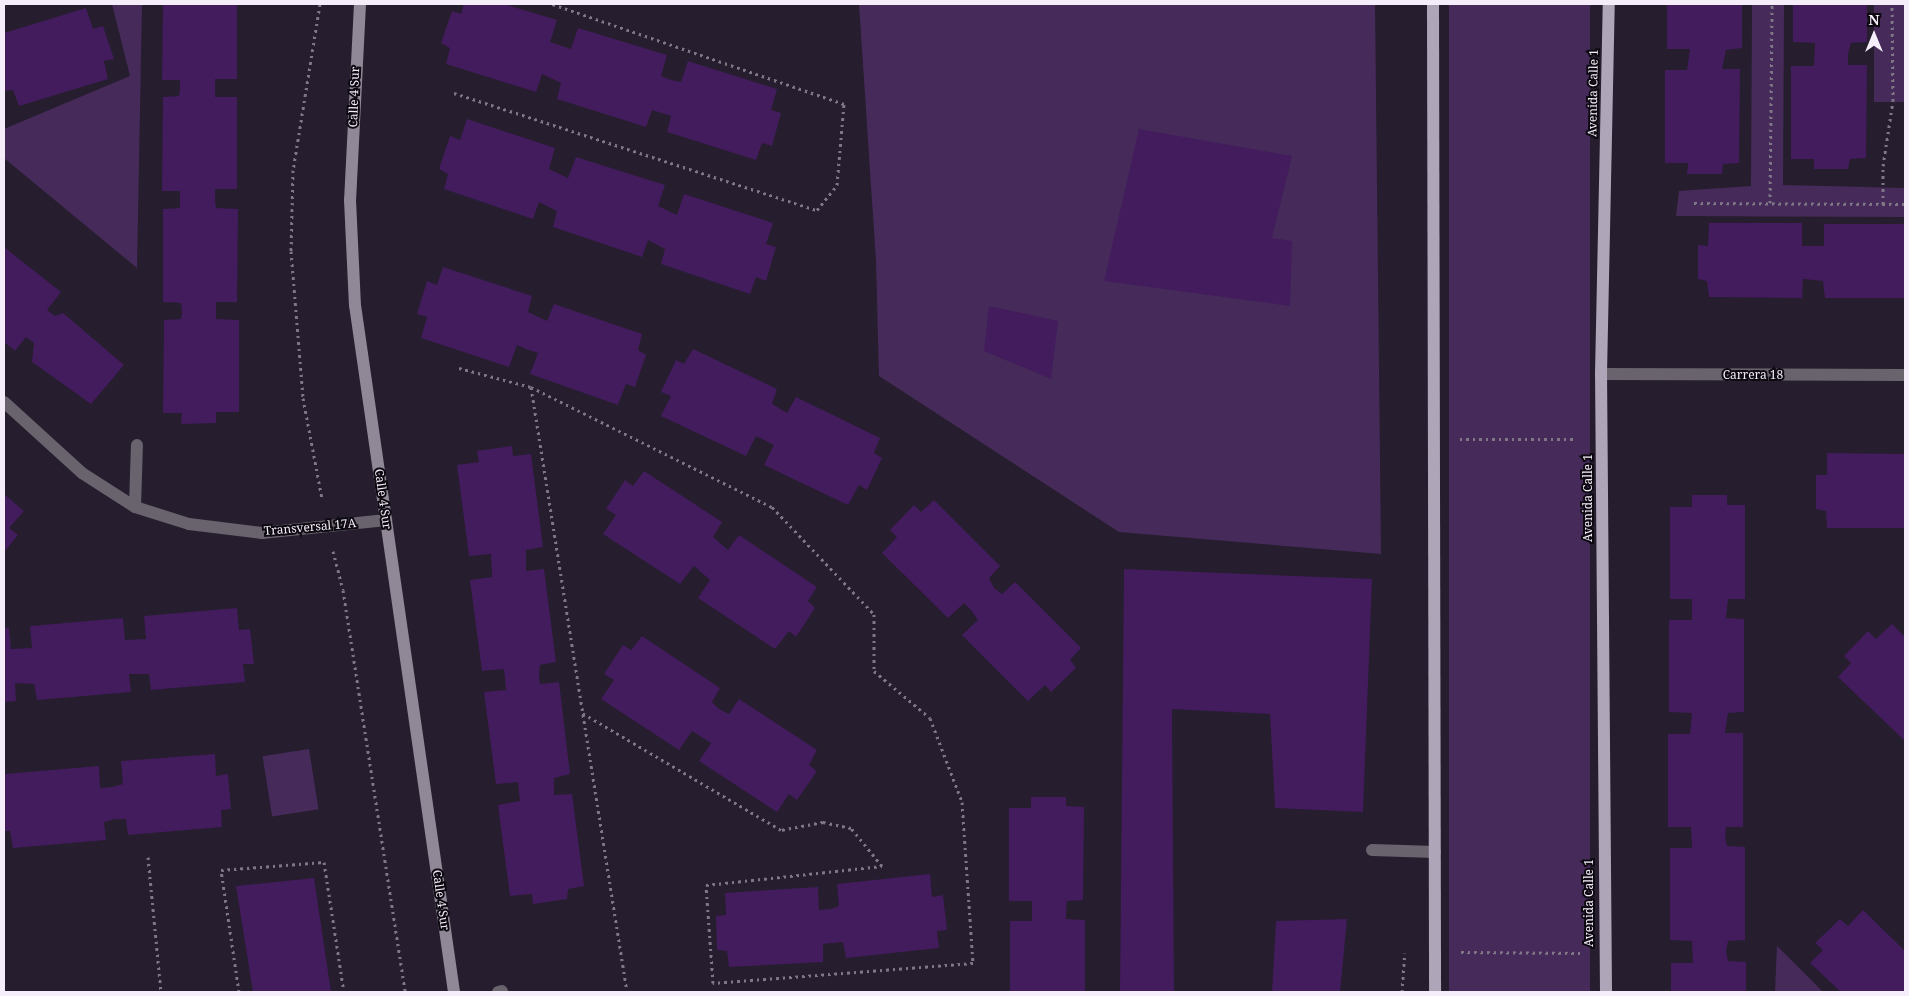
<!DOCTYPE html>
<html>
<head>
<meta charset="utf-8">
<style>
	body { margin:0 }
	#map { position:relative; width:1909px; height:996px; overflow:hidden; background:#261d2e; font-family:"Noto Serif",serif }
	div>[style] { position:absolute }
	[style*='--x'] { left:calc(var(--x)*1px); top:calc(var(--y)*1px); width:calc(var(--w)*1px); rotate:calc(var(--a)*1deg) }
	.green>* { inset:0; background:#462b5a; transform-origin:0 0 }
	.building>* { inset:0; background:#421c5c }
	.path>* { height:3px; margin-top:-1.5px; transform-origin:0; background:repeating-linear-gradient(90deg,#7f7786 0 2.5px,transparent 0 6.5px) }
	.lane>* { height:12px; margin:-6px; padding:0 6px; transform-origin:6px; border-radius:6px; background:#68636c }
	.street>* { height:12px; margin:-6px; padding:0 6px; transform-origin:6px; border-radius:6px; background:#68636c }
	.secondary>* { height:12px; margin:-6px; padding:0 6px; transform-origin:6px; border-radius:6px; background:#908897 }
	.primary>* { height:12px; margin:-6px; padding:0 6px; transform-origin:6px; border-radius:6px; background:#afa5b8 }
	span { translate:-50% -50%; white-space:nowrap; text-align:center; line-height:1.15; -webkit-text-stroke:4px #0d0911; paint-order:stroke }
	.street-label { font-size:12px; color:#f5eefa }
	.frame { position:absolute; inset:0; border:5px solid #f5eefa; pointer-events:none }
	.north { position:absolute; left:1849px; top:10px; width:50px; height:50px; -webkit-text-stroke:4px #0d0911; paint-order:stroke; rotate:0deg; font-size:14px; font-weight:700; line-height:20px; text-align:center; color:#f5eefa }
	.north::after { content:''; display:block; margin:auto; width:18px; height:22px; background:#f5eefa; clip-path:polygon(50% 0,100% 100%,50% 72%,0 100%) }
</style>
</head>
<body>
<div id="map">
	<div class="green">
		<div style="clip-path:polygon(112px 4px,142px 4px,137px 268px,4px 158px,4px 129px,130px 76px)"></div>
		<div style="clip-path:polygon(859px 4px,1375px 4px,1381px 554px,1119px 532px,879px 376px,876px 261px)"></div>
		<div style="left:1449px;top:4px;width:141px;height:988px"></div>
		<div style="clip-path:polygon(1752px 4px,1784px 4px,1783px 185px,1905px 188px,1905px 217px,1676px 216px,1679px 191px,1751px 186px)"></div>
		<div style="left:1874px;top:4px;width:31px;height:98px"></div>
		<div style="left:309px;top:749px;width:61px;height:47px;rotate:81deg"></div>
		<div style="clip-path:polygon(1777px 946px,1823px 992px,1775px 992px)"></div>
	</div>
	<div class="building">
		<div style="clip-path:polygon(163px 4px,237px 4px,237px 79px,215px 79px,215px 97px,237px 97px,237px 189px,215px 189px,215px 200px,216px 208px,238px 209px,237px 302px,216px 302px,216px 319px,239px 320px,239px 412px,216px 412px,216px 423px,181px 424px,182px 413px,163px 413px,164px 320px,181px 319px,182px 312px,181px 303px,163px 302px,163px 209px,180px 208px,180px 191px,162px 191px,163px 97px,179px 96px,180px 88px,180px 80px,162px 80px)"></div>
		<div style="clip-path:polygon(464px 4px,504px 4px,557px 20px,550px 42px,571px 49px,578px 28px,667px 55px,661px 76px,671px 80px,681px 82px,688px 61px,777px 89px,771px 110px,781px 113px,772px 146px,762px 143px,756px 160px,667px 132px,671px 116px,652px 110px,646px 127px,557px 99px,561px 83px,542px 74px,536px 92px,446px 64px,450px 48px,441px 43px,452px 11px,461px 14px)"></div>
		<div style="clip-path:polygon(1667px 4px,1742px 4px,1742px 48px,1726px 50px,1722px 69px,1740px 69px,1739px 163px,1723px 164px,1722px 174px,1687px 174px,1688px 163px,1665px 163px,1665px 70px,1687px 70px,1690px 49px,1667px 49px)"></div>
		<div style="clip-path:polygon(1793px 4px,1867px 4px,1867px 42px,1851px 43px,1848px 54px,1848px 65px,1867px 65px,1866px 158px,1850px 159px,1848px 169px,1814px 169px,1814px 159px,1791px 159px,1791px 66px,1814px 66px,1815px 43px,1793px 42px)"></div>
		<div style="clip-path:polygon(86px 8px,93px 29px,103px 26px,114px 59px,104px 61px,108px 79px,19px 106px,13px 90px,4px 91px,4px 33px)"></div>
		<div style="clip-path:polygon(467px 119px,555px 148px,549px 169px,568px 178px,576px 157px,665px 185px,658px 206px,677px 215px,684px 194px,773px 223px,766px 244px,776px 247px,766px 281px,756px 277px,750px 294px,661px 264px,665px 249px,648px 240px,642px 257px,553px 227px,557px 211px,539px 202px,533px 219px,444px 189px,448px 174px,439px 169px,450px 136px,460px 140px)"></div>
		<div style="clip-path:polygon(1139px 129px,1292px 156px,1272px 238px,1292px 241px,1290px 306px,1104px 281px)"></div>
		<div style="clip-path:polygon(1709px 223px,1802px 223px,1802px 246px,1824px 246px,1824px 224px,1905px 224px,1905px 298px,1825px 298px,1823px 281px,1803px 279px,1802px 298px,1709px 297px,1707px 281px,1698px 279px,1698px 245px,1708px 246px)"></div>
		<div style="clip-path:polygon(4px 247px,61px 292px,47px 310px,55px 316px,63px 313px,124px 365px,91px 404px,32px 362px,34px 343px,26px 337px,15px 351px,4px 342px)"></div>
		<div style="clip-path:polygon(443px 267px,532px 296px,528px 312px,547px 321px,554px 304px,642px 334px,638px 350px,646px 355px,635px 387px,626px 384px,618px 405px,530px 374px,538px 353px,526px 349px,517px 345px,509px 367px,421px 338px,427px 317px,417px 314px,427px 281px,437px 285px)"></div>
		<div style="clip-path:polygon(989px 306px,1058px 321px,1051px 379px,984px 351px)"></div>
		<div style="clip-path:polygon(693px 349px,777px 389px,772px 404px,787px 413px,796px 397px,880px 438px,874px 453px,882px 458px,867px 490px,859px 485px,848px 505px,764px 465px,774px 445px,756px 436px,746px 456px,661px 416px,671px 396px,661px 392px,676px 360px,684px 364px)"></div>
		<div style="clip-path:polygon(512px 446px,513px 456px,531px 454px,543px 547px,526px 550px,526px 571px,544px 569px,556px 662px,540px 665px,539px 675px,540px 684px,559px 682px,570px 774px,554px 778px,554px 795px,572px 794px,584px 886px,568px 889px,567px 899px,533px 904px,532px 894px,510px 896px,498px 805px,520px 801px,519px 792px,518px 782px,496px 784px,484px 692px,506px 690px,504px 669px,482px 671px,470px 580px,492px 577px,491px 554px,469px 556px,457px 465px,479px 462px,477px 451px)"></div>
		<div style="clip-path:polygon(1827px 453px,1905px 454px,1905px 528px,1827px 528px,1826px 511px,1816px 509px,1816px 475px,1827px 475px)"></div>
		<div style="clip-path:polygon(644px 471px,722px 522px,713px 537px,728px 550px,739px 535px,817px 587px,808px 601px,815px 608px,796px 637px,789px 631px,775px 649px,698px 598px,710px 580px,694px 566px,680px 584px,603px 534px,616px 515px,606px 509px,625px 480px,633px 486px)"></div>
		<div style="clip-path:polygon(4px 494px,24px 511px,9px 528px,18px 535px,4px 552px)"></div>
		<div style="clip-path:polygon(1692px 495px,1727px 495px,1727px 505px,1745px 505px,1745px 599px,1728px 599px,1726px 618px,1744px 619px,1744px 712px,1728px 713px,1725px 733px,1743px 733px,1743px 827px,1726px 827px,1725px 837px,1727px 846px,1745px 847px,1745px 940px,1728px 941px,1726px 951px,1728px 961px,1746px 962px,1746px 992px,1671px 992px,1671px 963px,1693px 963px,1692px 941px,1670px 940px,1670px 848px,1692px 848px,1691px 827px,1668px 827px,1668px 734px,1690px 734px,1692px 713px,1669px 712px,1669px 620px,1692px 620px,1692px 599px,1670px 599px,1670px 507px,1692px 507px)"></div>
		<div style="clip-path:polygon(934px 500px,1000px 566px,989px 578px,994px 588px,1002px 594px,1015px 582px,1081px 648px,1070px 660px,1076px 668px,1051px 692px,1045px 685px,1028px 701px,962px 635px,978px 620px,971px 610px,964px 603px,948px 618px,882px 553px,897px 537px,890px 530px,914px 505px,921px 512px)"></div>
		<div style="clip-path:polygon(1124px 569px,1372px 579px,1363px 812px,1275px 808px,1270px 714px,1172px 709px,1174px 992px,1120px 992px)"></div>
		<div style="clip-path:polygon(237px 608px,239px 630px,250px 629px,254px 664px,243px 664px,245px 682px,151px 690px,149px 674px,129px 674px,131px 692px,37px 700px,34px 684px,15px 683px,16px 701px,4px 702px,4px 628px,9px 628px,11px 649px,32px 648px,30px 626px,123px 618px,125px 640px,146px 639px,144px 616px)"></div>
		<div style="clip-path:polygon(1892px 624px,1905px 637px,1905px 741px,1838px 677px,1851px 663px,1844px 656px,1868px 631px,1876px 639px)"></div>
		<div style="clip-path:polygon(642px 636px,720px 688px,712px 702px,719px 709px,729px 714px,739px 699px,817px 750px,809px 765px,817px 771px,797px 800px,789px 794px,777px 812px,699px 761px,711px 743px,692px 731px,679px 750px,601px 699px,614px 680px,604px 674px,623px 645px,631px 650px)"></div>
		<div style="clip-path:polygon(215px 754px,216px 776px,228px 774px,231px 809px,221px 810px,222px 827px,128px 835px,126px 819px,115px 819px,104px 822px,106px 840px,13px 848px,10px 831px,4px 831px,5px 774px,99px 766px,100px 788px,112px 787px,123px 784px,121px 761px)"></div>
		<div style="clip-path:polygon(1031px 797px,1066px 797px,1066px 806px,1084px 807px,1083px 900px,1067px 901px,1066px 911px,1066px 919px,1085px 920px,1085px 992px,1010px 992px,1010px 921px,1032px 921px,1032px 901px,1009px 901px,1009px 808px,1031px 808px)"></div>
		<div style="clip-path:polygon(930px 874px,932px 897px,943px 895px,947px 930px,937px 931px,939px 948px,846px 958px,843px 942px,823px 944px,823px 962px,729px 967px,727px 951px,717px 950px,716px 916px,726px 915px,725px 893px,818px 887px,819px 910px,831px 909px,839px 906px,837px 884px)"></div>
		<div style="clip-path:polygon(314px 878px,331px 992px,253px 992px,236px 886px)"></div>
		<div style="clip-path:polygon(1863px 910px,1905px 951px,1905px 992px,1841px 992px,1810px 963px,1823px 950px,1815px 943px,1840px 919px,1848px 926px)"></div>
		<div style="clip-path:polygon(1347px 919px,1340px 992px,1272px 992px,1276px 921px)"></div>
	</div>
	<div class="path">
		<div style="--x:320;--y:4;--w:168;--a:99.2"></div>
		<div style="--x:293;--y:170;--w:81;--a:91.4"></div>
		<div style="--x:291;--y:251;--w:147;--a:85.3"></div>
		<div style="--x:303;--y:398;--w:103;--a:79.3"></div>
		<div style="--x:454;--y:93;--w:381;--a:17.9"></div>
		<div style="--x:817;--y:210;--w:32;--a:-51"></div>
		<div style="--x:837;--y:185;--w:81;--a:-85.1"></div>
		<div style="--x:844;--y:104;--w:309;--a:-161.1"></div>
		<div style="--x:1694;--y:203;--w:211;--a:0.3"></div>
		<div style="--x:1770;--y:203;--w:199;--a:-89.4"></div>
		<div style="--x:1883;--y:204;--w:38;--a:-90"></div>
		<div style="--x:1883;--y:166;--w:66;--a:-81.3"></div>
		<div style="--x:1893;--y:101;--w:97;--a:-90.6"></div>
		<div style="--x:459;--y:368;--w:74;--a:14.8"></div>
		<div style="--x:531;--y:387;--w:269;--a:26.5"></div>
		<div style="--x:772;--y:507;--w:148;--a:46.4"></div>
		<div style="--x:874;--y:614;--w:57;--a:90"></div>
		<div style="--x:874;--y:671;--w:73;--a:40"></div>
		<div style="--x:930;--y:718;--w:90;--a:69.1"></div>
		<div style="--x:962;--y:802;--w:161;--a:86.1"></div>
		<div style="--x:973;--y:963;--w:261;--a:175.6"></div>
		<div style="--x:713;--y:983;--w:98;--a:-94.1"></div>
		<div style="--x:706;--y:885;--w:177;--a:-6.2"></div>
		<div style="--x:882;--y:866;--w:49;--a:-129.2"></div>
		<div style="--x:851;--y:828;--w:29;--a:-168"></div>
		<div style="--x:823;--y:822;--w:43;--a:169.2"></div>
		<div style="--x:781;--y:830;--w:231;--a:-149.5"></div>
		<div style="--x:531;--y:387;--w:613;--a:80.98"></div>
		<div style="--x:1460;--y:439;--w:114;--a:0"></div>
		<div style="--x:333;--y:551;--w:40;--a:75.6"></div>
		<div style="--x:343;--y:590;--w:407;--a:81.2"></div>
		<div style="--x:148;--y:857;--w:136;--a:84.5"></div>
		<div style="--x:1461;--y:952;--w:119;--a:0.5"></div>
		<div style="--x:239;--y:992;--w:123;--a:-98.4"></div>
		<div style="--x:221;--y:870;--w:103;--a:-4.4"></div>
		<div style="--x:324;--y:862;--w:132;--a:81.3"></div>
		<div style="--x:1402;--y:992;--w:39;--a:-86"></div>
	</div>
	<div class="lane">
		<div style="--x:135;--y:507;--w:62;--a:-88.2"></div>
		<div style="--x:1372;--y:850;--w:63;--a:1.8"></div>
		<div style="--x:498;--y:992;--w:4;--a:-14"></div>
	</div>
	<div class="street">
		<div style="--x:1601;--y:374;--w:304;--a:0.2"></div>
		<div style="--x:4;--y:402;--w:105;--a:42.3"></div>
		<div style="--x:82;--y:473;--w:63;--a:32.7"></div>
		<div style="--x:135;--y:507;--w:57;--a:17.5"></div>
		<div style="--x:189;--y:524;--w:74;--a:7"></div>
		<div style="--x:262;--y:533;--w:125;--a:-6"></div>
	</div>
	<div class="secondary">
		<div style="--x:360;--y:4;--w:196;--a:92.9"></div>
		<div style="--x:350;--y:200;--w:105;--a:87.3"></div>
		<div style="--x:355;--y:305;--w:694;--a:81.8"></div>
	</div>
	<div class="primary">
		<div style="--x:1433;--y:4;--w:988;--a:89.88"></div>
		<div style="--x:1606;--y:992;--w:618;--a:-90.46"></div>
		<div style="--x:1601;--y:374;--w:370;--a:-88.8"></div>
	</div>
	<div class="street-label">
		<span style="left:1593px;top:93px;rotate:-89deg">Avenida Calle 1</span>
		<span style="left:354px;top:97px;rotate:-88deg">Calle 4 Sur</span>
		<span style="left:1753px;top:375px">Carrera 18</span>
		<span style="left:1588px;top:498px;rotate:-90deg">Avenida Calle 1</span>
		<span style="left:383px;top:499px;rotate:82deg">Calle 4 Sur</span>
		<span style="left:310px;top:527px;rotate:-5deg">Transversal 17A</span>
		<span style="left:441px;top:900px;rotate:82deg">Calle 4 Sur</span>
		<span style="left:1589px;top:903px;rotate:-90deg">Avenida Calle 1</span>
	</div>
	<div class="frame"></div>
	<div class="north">N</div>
</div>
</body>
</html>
